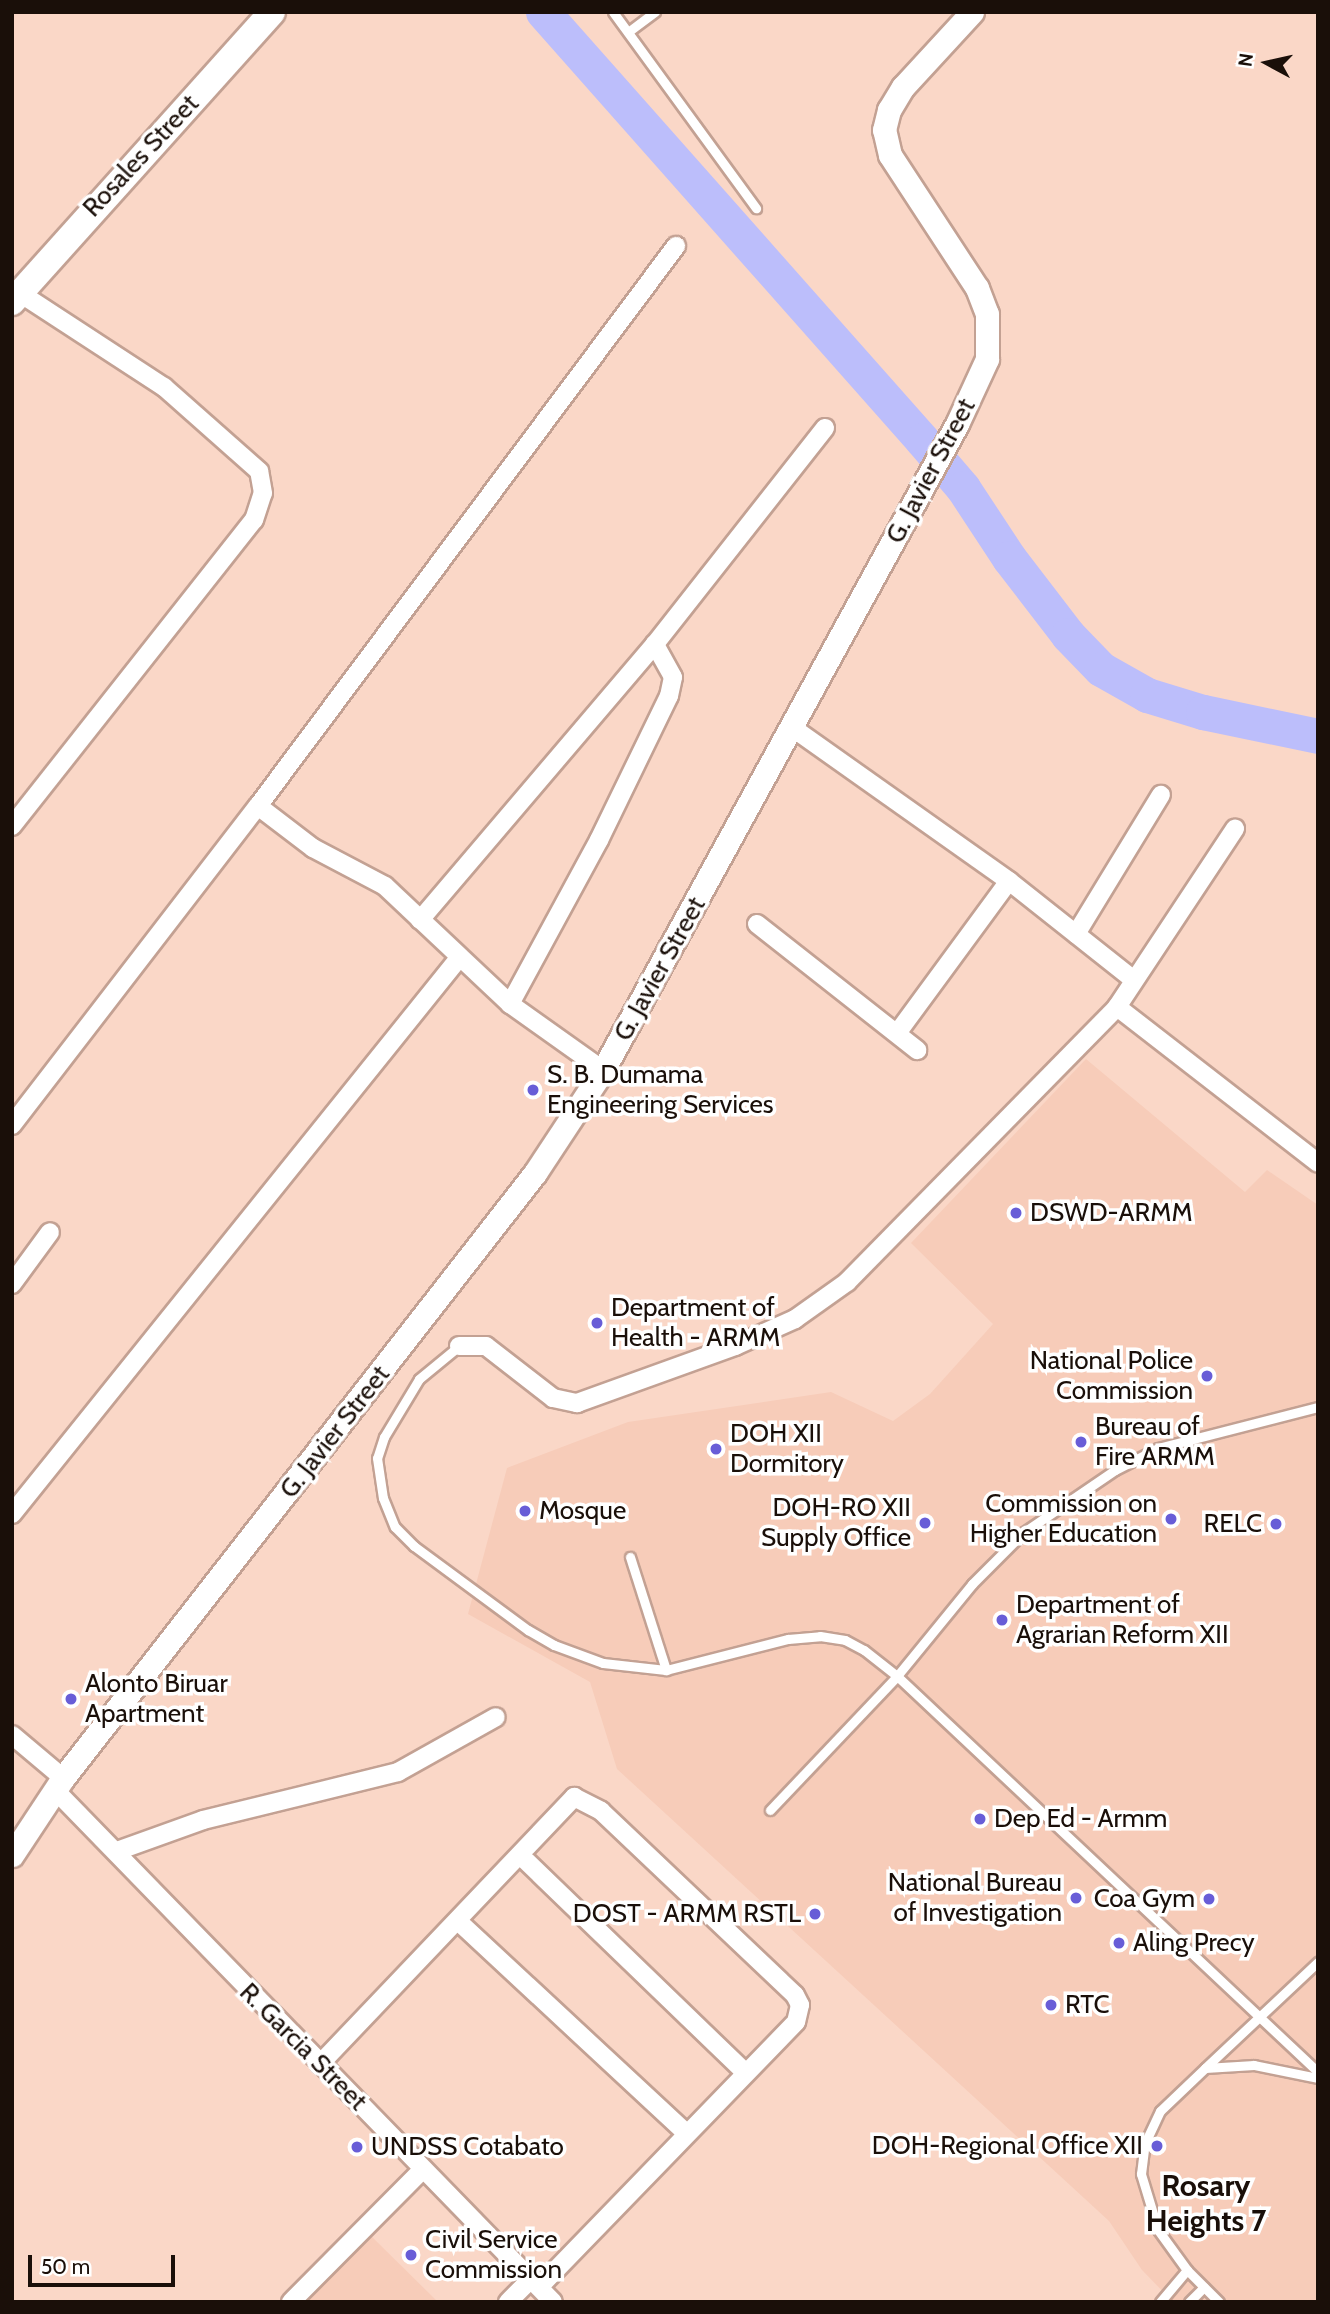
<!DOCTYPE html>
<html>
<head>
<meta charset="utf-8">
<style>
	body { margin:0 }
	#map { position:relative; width:1330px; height:2314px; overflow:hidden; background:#fad7c7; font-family:Cabin,sans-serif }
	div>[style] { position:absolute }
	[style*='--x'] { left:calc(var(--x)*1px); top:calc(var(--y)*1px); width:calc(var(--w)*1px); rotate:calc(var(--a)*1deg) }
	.built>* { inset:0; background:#f7ccb9 }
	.river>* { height:35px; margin:-17.5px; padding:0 17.5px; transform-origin:17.5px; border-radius:17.5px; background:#bcbefb }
	.roads { filter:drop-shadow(2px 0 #c3a193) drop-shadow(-2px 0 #c3a193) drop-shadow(0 2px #c3a193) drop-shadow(0 -2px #c3a193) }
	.service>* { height:9px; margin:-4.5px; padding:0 4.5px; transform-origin:4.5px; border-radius:4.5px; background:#fff }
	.minor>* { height:18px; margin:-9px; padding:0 9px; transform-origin:9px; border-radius:9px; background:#fff }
	.tertiary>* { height:23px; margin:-11.5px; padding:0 11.5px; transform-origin:11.5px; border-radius:11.5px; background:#fff }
	.secondary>* { height:26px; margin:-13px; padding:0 13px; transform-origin:13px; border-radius:13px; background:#fff }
	.dots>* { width:19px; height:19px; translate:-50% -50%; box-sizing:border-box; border:4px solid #fff; border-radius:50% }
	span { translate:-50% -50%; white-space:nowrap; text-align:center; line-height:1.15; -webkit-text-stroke:7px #fff; paint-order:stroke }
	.street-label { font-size:26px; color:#1a0f09 }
	.poi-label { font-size:26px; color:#1a0f09 }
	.left { translate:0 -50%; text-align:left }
	.right { translate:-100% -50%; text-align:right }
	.quarter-label { font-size:30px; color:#1a0f09; font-weight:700 }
	.frame { position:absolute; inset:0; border:14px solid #1a0f09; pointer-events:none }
	.north { position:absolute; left:1232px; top:28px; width:70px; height:70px; -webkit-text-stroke:5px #fff; paint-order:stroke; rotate:278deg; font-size:19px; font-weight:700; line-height:28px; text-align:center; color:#1a0f09 }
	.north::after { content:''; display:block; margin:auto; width:24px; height:32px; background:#1a0f09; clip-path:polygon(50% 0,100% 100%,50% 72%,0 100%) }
	.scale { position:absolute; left:28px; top:2255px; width:147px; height:32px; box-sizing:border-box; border:4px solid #1a0f09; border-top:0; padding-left:9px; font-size:21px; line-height:24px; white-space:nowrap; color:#1a0f09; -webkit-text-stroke:5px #fff; paint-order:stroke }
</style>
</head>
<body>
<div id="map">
	<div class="built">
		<div style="clip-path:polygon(1086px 1059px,1245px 1192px,1267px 1170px,1318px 1205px,1318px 2302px,1173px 2302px,1142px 2270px,1109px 2221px,617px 1769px,590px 1682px,468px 1614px,507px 1468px,628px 1422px,831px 1392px,893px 1421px,930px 1394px,993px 1324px,911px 1243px)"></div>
		<div style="clip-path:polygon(367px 2232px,438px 2302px,298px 2302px)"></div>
	</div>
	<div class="river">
		<div style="--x:543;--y:12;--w:572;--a:48.47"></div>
		<div style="--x:922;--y:440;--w:63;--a:49.5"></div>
		<div style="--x:963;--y:488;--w:84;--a:56.7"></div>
		<div style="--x:1009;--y:558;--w:97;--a:52.5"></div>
		<div style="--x:1068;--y:635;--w:47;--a:45.9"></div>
		<div style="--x:1101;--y:669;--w:53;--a:29.5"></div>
		<div style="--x:1147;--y:695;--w:59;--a:16.9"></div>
		<div style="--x:1203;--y:712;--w:117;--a:11.8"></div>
	</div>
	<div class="roads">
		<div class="service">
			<div style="--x:613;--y:12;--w:243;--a:53.9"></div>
			<div style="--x:628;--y:32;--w:34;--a:-37"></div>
			<div style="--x:459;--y:1346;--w:52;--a:140.5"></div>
			<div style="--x:419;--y:1379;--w:68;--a:121.1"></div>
			<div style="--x:384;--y:1437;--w:22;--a:108"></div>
			<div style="--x:377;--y:1458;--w:40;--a:81.5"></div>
			<div style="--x:383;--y:1498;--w:31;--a:68"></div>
			<div style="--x:395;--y:1527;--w:27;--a:45"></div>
			<div style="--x:414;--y:1546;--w:142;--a:36.4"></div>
			<div style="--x:528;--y:1630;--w:30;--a:30"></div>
			<div style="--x:554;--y:1645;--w:52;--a:20.2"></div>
			<div style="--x:603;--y:1663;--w:63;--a:6.3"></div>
			<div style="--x:666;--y:1670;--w:126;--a:-14.3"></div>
			<div style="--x:788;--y:1639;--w:32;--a:-5"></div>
			<div style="--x:820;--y:1636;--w:25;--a:9"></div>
			<div style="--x:845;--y:1640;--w:21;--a:28"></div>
			<div style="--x:864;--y:1650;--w:42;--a:38.2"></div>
			<div style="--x:897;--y:1676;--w:578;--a:43.25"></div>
			<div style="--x:630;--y:1557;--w:119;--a:72.3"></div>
			<div style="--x:770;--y:1810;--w:185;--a:-46.5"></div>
			<div style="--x:897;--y:1676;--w:119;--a:-50.8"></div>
			<div style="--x:972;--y:1584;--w:74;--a:-45"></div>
			<div style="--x:1024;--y:1532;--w:110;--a:-34.3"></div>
			<div style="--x:1115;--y:1470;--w:48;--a:-27.1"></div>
			<div style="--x:1158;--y:1448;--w:165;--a:-14.4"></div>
			<div style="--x:1206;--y:2067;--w:154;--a:-43.2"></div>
			<div style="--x:1160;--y:2302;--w:42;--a:-49.8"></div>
			<div style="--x:1189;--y:2302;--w:21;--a:-45"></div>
			<div style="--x:1219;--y:2302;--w:45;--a:-135"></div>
			<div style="--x:1187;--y:2270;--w:49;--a:-125.9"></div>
			<div style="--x:1158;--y:2230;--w:59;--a:-106.9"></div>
			<div style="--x:1141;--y:2174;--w:31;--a:-83"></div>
			<div style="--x:1145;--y:2143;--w:35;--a:-65"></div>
			<div style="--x:1160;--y:2111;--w:62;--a:-43.7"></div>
			<div style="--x:1205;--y:2068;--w:49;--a:-3.5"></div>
			<div style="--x:1254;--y:2065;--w:65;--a:11.5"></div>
		</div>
		<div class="minor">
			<div style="--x:793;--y:728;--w:265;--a:35.3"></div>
			<div style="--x:1009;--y:881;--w:159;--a:38.4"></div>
			<div style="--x:258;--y:806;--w:69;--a:37.4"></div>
			<div style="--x:313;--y:848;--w:81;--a:27.8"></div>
			<div style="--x:385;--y:886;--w:172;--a:43.3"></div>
			<div style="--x:510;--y:1004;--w:114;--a:35.4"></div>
			<div style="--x:12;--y:826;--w:390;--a:-51.7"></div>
			<div style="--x:254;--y:520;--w:28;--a:-72"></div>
			<div style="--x:263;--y:493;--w:22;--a:-100"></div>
			<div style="--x:259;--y:471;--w:127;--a:-138.5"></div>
			<div style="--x:164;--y:387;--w:172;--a:-146.9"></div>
			<div style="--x:420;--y:920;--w:362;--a:-49.6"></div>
			<div style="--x:655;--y:644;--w:275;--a:-51.8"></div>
			<div style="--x:757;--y:924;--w:204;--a:38.2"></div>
			<div style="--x:1076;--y:934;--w:163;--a:-58.6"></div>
			<div style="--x:510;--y:1004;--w:187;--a:-61.5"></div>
			<div style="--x:599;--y:840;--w:160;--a:-64.1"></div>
			<div style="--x:669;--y:696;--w:19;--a:-78"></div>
			<div style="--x:673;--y:677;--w:38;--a:-119"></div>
			<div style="--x:1117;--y:1007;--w:214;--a:-56.5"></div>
			<div style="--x:898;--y:1032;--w:187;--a:-53.7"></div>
			<div style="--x:12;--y:1125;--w:403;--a:-52.4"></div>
			<div style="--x:258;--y:806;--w:699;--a:-53.26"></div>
			<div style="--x:12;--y:1284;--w:64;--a:-53.8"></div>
			<div style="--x:459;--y:1346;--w:27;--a:0"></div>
			<div style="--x:486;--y:1346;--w:85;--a:37.8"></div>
			<div style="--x:553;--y:1398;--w:25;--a:12"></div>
			<div style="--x:577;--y:1403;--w:168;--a:-19.8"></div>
			<div style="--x:735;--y:1346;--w:66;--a:-24.2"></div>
			<div style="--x:795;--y:1319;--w:64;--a:-35.4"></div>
			<div style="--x:847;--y:1282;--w:385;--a:-45.5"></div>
			<div style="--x:1117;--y:1007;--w:254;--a:37.8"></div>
			<div style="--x:12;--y:1514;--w:712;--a:-51.21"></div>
			<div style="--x:12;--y:1735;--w:67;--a:40.1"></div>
			<div style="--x:55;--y:1790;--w:714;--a:45.79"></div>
			<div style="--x:117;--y:1851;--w:91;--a:-19.8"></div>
			<div style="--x:203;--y:1820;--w:201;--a:-13.8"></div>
			<div style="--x:398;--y:1772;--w:112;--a:-29.3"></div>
			<div style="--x:521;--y:1856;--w:310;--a:44"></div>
			<div style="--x:459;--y:1922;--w:311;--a:42.9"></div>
			<div style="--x:320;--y:2064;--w:369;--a:-46.4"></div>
			<div style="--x:574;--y:1797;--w:30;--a:27"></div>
			<div style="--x:601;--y:1811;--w:267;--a:43.5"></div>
			<div style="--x:795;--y:1995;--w:11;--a:63"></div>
			<div style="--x:800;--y:2005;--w:17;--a:103"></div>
			<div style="--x:796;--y:2022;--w:369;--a:134.1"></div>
			<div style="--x:291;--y:2302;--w:187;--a:-45.2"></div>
			<div style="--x:508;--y:2302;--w:34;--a:-45"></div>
		</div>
		<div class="tertiary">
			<div style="--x:12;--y:1855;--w:92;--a:-56.5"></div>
			<div style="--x:63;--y:1778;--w:767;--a:-52.04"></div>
			<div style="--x:535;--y:1173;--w:123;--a:-56.6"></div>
			<div style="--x:603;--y:1070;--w:737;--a:-61.28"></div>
			<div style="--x:957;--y:424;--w:72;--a:-65.2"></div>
			<div style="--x:987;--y:359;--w:45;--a:-90"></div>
			<div style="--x:987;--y:314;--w:28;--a:-111"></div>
			<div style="--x:977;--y:288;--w:159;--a:-123.2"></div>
			<div style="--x:890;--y:155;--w:26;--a:-103"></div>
			<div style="--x:884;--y:130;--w:21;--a:-76"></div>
			<div style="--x:889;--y:110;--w:27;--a:-59"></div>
			<div style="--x:903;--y:87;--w:102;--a:-47.4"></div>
		</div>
		<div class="secondary">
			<div style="--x:12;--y:302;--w:389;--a:-48.1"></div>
		</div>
	</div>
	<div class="dots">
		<div style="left:533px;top:1090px;background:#685dd7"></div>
		<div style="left:1016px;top:1213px;background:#685dd7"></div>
		<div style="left:597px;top:1323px;background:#685dd7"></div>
		<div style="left:1207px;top:1376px;background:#685dd7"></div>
		<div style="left:1081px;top:1442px;background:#685dd7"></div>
		<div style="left:716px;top:1449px;background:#685dd7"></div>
		<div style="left:525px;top:1511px;background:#685dd7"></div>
		<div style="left:1171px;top:1519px;background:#685dd7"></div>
		<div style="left:925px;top:1523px;background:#685dd7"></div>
		<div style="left:1276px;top:1524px;background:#685dd7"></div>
		<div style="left:1002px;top:1620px;background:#685dd7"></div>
		<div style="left:71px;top:1699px;background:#685dd7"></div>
		<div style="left:980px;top:1819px;background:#685dd7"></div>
		<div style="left:1076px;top:1898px;background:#685dd7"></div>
		<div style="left:1209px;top:1899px;background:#685dd7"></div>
		<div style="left:815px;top:1914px;background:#685dd7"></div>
		<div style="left:1119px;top:1943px;background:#685dd7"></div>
		<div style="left:1051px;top:2005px;background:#685dd7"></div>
		<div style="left:1157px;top:2146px;background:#685dd7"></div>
		<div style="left:357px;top:2147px;background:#685dd7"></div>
		<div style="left:411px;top:2255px;background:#685dd7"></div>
	</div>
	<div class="street-label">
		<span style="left:141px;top:156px;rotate:-47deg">Rosales Street</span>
		<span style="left:931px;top:471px;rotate:-62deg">G. Javier Street</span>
		<span style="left:660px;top:969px;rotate:-61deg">G. Javier Street</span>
		<span style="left:335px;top:1432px;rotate:-52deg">G. Javier Street</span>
		<span style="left:303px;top:2047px;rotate:45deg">R. Garcia Street</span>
	</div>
	<div class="poi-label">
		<span class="left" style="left:547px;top:1090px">S. B. Dumama<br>Engineering Services</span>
		<span class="left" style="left:1030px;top:1213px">DSWD-ARMM</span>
		<span class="left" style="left:611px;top:1323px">Department of<br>Health - ARMM</span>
		<span class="right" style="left:1193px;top:1376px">National Police<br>Commission</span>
		<span class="left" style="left:1095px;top:1442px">Bureau of<br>Fire ARMM</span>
		<span class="left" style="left:730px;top:1449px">DOH XII<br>Dormitory</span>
		<span class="right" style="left:1157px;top:1519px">Commission on<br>Higher Education</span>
		<span class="right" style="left:911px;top:1523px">DOH-RO XII<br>Supply Office</span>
		<span class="left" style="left:539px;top:1511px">Mosque</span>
		<span class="right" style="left:1262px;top:1524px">RELC</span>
		<span class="left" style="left:1016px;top:1620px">Department of<br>Agrarian Reform XII</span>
		<span class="left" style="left:85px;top:1699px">Alonto Biruar<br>Apartment</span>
		<span class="left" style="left:994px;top:1819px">Dep Ed - Armm</span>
		<span class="right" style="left:1062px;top:1898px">National Bureau<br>of Investigation</span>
		<span class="right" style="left:1195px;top:1899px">Coa Gym</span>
		<span class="right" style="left:801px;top:1914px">DOST - ARMM RSTL</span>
		<span class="left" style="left:1133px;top:1943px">Aling Precy</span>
		<span class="left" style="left:1065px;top:2005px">RTC</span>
		<span class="right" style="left:1143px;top:2146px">DOH-Regional Office XII</span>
		<span class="left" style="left:371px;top:2147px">UNDSS Cotabato</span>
		<span class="left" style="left:425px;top:2255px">Civil Service<br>Commission</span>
	</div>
	<div class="quarter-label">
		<span style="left:1206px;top:2203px">Rosary<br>Heights 7</span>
	</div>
	<div class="frame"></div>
	<div class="north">N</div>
	<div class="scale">50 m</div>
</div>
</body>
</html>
